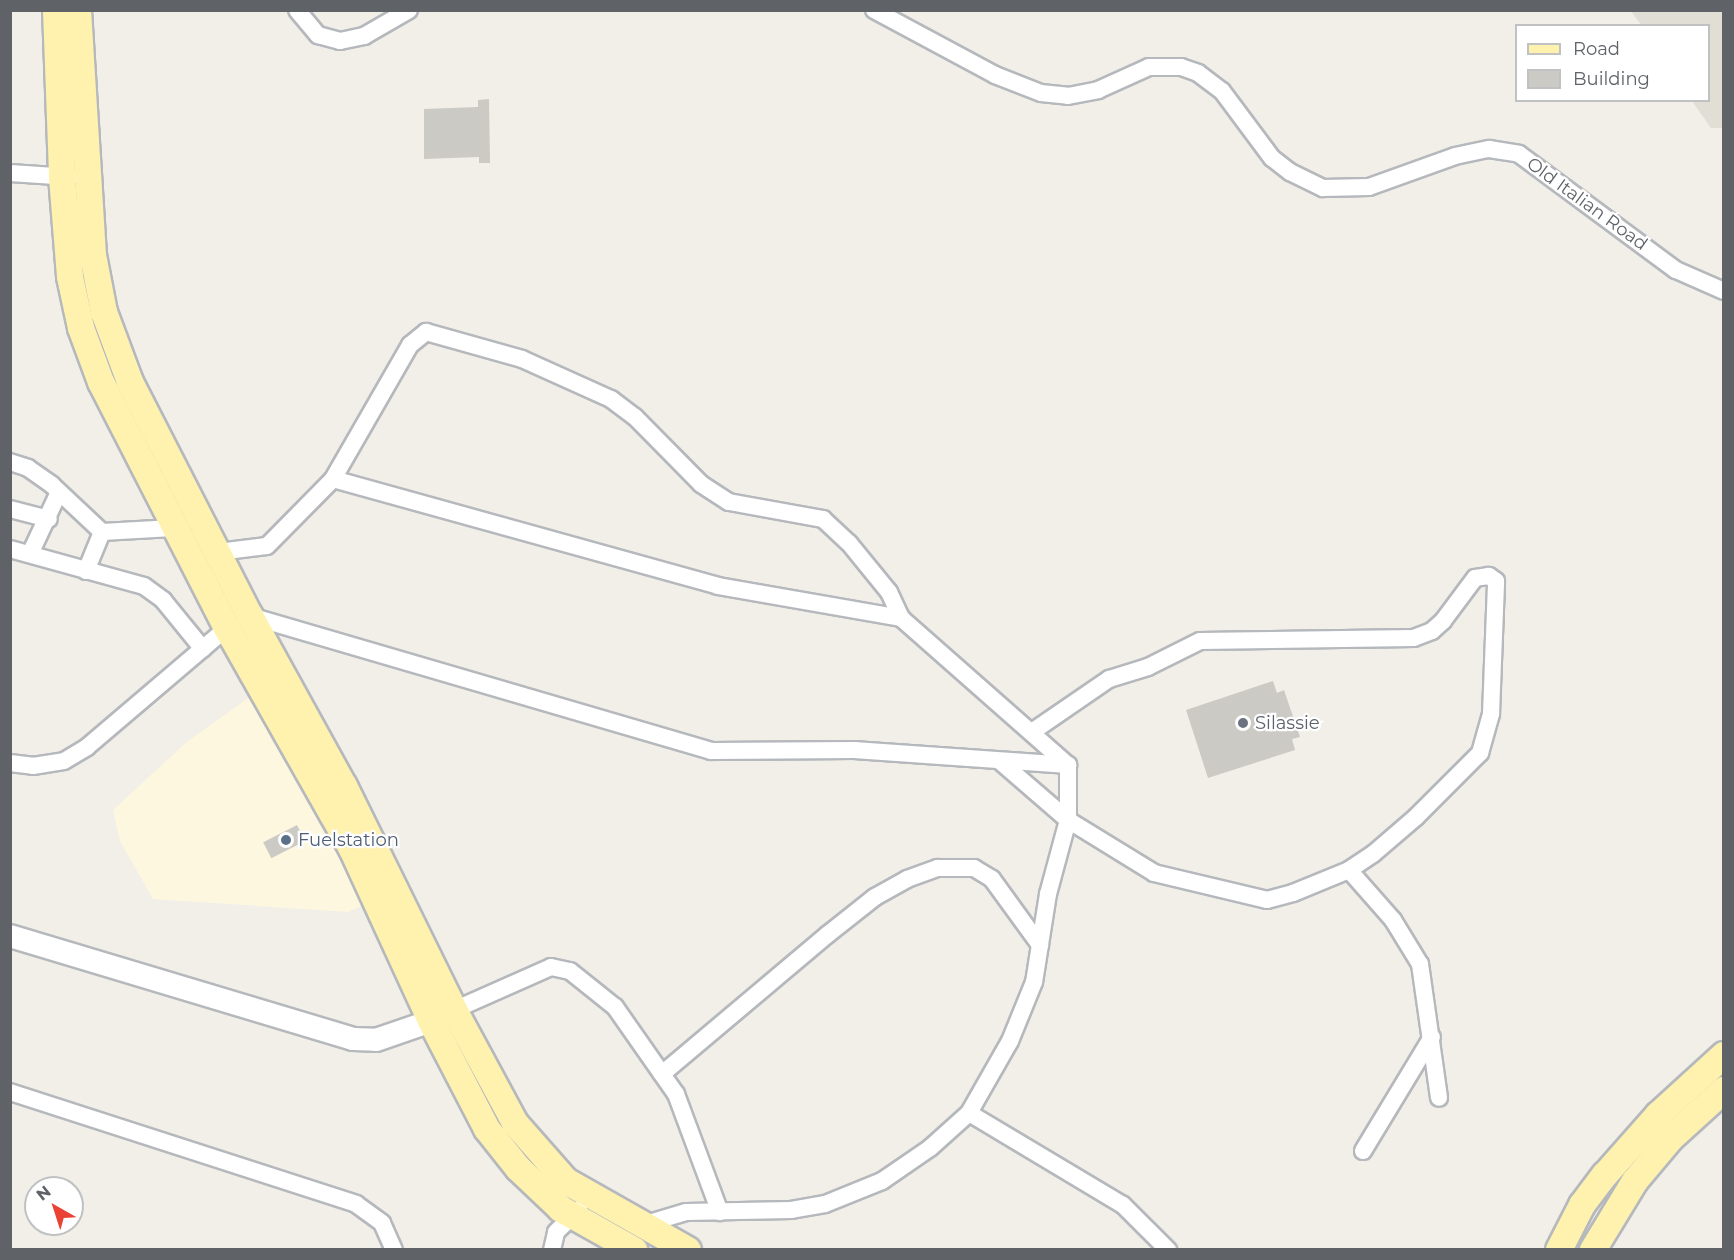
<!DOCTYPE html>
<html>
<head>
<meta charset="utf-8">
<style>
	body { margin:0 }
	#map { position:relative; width:1734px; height:1260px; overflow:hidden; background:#f1efe8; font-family:Montserrat,sans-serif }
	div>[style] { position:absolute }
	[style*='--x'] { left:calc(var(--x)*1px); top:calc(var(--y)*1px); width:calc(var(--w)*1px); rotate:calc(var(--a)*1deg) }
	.commercial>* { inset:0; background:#fef7e0 }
	.education>* { inset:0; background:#e1ded6 }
	.building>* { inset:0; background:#cccac5; transform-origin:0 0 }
	.roads { filter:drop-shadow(2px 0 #b5b8bc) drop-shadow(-2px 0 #b5b8bc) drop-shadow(0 2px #b5b8bc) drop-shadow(0 -2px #b5b8bc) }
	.street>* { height:16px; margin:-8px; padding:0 8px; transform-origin:8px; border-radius:8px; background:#fff }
	.secondary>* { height:22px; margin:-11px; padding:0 11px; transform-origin:11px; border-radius:11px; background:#fff }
	.primary>* { height:26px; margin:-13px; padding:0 13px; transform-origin:13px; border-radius:13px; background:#fff2af }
	.dots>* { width:16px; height:16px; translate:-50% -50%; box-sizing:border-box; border:3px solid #fff; border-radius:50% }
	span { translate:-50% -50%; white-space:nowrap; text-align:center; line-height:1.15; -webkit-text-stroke:4.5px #fff; paint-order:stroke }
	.street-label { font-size:18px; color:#5f6368 }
	.worship-label { font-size:18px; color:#5b616d }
	.left { translate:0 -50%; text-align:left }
	.service-label { font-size:18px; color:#4e5e75 }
	.frame { position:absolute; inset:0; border:12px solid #5f6368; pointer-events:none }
	.legend { position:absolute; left:1515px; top:24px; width:195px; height:78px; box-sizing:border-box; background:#fff; border:2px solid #bfc1c3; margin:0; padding:8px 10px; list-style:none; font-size:18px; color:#5f6368 }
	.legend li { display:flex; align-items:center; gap:12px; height:30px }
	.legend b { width:30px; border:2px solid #bfc1c3 }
	.north { position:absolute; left:24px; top:1176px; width:60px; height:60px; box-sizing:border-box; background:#fff; border:2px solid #bfc1c3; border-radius:50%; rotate:321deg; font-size:16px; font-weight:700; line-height:24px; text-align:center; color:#5f6368 }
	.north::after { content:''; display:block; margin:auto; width:21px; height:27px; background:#ea4335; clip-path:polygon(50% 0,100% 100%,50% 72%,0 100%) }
</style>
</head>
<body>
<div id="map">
	<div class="commercial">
		<div style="clip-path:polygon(251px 696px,364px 905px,348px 912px,153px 899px,120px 841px,113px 810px,188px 741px)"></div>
	</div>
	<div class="education">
		<div style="clip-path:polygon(1631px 11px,1723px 11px,1723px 128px,1711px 128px,1692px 101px,1708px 100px,1708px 26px,1641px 25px)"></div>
	</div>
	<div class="building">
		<div style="clip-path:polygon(489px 99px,490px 163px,479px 163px,479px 157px,424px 159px,424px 109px,478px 107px,478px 100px)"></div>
		<div style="clip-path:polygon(1273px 681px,1277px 693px,1284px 690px,1300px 737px,1292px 739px,1295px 750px,1208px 778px,1186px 710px)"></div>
		<div style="left:297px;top:825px;width:18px;height:38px;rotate:63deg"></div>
	</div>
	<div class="roads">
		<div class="street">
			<div style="--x:297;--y:10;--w:33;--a:50"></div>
			<div style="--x:318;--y:35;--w:23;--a:15"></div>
			<div style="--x:340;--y:41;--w:25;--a:-12"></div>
			<div style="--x:364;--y:36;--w:52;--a:-30"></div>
			<div style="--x:874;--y:10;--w:137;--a:28.2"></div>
			<div style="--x:995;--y:75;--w:49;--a:21.4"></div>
			<div style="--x:1041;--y:93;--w:27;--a:6"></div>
			<div style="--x:1068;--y:96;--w:31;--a:-11"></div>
			<div style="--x:1098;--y:90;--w:56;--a:-24.3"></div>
			<div style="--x:1149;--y:67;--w:32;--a:0"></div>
			<div style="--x:1181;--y:67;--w:18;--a:19"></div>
			<div style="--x:1198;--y:73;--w:30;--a:37"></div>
			<div style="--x:1222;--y:91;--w:84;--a:53.3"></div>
			<div style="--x:1272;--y:158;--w:23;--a:38"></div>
			<div style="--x:1290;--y:172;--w:37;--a:26"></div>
			<div style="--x:1323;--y:188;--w:46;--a:-1.2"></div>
			<div style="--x:1369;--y:187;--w:91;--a:-19.8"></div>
			<div style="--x:1455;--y:156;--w:35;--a:-12"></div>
			<div style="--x:1489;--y:149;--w:30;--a:9"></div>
			<div style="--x:1519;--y:154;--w:195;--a:36.5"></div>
			<div style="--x:1676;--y:270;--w:52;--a:23.6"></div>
			<div style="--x:10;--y:173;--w:60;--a:3.8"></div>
			<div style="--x:10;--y:462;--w:19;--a:18"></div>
			<div style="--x:28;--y:468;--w:29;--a:35"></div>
			<div style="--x:52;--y:485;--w:69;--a:43.2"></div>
			<div style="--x:102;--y:532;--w:71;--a:-3.2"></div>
			<div style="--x:333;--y:479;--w:155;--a:-60.1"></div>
			<div style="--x:410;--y:345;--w:21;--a:-39"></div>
			<div style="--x:426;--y:332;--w:100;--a:15.7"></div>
			<div style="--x:522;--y:359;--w:98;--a:24.2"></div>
			<div style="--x:611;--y:399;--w:30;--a:37"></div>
			<div style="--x:635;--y:417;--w:94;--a:45.4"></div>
			<div style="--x:701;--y:484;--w:33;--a:33"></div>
			<div style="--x:729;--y:502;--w:96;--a:10.3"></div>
			<div style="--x:823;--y:519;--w:35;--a:43"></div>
			<div style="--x:849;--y:543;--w:63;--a:50.8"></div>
			<div style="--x:889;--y:592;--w:29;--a:65"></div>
			<div style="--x:10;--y:509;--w:40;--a:14.4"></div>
			<div style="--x:10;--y:549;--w:139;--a:15.4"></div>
			<div style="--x:144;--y:586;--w:24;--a:36"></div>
			<div style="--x:163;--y:600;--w:63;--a:50.8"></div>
			<div style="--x:218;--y:552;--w:49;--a:-7"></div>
			<div style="--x:267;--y:546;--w:94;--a:-45.4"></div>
			<div style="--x:333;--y:479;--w:400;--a:15.5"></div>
			<div style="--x:718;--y:586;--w:186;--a:9.9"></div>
			<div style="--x:901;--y:618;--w:222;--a:41.4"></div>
			<div style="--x:1068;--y:765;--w:55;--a:90"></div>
			<div style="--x:1068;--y:820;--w:77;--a:105.1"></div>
			<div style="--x:1048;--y:894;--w:89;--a:99"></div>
			<div style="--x:1034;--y:982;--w:64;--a:112.1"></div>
			<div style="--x:1010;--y:1041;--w:83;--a:119.7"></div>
			<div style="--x:969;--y:1113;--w:52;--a:138.1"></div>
			<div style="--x:930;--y:1148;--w:58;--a:145.5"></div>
			<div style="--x:882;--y:1181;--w:61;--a:158"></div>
			<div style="--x:825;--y:1204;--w:34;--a:170"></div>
			<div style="--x:792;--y:1210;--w:106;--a:178.9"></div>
			<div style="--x:686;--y:1212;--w:46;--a:163.5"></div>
			<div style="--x:30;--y:554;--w:68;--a:-64.9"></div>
			<div style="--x:86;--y:571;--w:42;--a:-67.7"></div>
			<div style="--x:250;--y:616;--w:480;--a:16.3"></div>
			<div style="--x:711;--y:751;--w:143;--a:-0.4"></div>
			<div style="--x:854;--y:750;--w:215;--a:4"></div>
			<div style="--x:10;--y:763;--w:23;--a:7"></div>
			<div style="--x:33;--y:766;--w:31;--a:-9"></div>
			<div style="--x:64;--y:761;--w:27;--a:-31"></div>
			<div style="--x:87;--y:747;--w:184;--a:-40.4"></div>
			<div style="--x:1002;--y:763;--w:87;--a:40.8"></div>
			<div style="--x:1068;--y:820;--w:101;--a:31.6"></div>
			<div style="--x:1154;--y:873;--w:116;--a:13.4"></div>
			<div style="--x:1267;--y:900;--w:27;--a:-15"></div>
			<div style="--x:1293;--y:893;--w:61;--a:-22.3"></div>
			<div style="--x:1349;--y:870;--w:29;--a:-34"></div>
			<div style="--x:1373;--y:854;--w:57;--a:-40.7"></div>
			<div style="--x:1416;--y:817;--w:91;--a:-45"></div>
			<div style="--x:1480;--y:753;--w:41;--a:-74.2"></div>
			<div style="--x:1491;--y:714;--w:133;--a:-87.8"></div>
			<div style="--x:1496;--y:581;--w:9;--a:-144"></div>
			<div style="--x:1489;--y:576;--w:14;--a:172"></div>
			<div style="--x:1475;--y:578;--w:54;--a:126.7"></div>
			<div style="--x:1443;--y:621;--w:15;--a:138"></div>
			<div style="--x:1432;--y:631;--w:19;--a:159"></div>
			<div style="--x:1414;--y:638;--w:214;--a:179.2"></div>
			<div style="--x:1200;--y:641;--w:58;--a:153.4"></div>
			<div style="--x:1148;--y:667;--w:41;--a:162.9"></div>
			<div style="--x:1109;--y:679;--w:93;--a:145.5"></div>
			<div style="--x:1349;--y:870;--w:67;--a:48.7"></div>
			<div style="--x:1393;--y:920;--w:52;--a:58.5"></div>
			<div style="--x:1420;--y:964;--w:135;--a:81.9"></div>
			<div style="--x:445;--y:1014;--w:116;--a:-23.9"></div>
			<div style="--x:551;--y:967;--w:19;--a:12"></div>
			<div style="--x:570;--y:971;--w:58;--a:38.7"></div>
			<div style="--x:615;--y:1007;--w:106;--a:55"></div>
			<div style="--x:676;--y:1094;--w:126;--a:69.6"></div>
			<div style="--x:662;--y:1074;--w:216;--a:-40.1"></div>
			<div style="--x:827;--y:935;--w:61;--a:-38.4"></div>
			<div style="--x:875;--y:897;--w:37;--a:-29"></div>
			<div style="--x:907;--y:879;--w:33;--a:-20"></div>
			<div style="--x:938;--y:868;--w:36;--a:0"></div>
			<div style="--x:974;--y:868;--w:21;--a:31"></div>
			<div style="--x:992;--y:879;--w:82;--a:54"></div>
			<div style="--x:10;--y:1092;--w:364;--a:17.9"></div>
			<div style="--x:356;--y:1204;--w:32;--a:36"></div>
			<div style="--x:382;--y:1223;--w:30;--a:66"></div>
			<div style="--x:969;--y:1113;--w:179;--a:30.9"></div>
			<div style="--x:1123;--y:1205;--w:64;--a:45"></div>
			<div style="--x:1363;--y:1151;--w:133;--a:-58.8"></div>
			<div style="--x:552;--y:1250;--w:18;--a:-77"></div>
			<div style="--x:556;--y:1232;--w:32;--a:-44"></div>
		</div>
		<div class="secondary">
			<div style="--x:10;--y:936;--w:358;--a:16.7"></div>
			<div style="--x:353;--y:1039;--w:23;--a:2"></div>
			<div style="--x:376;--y:1040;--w:58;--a:-19.1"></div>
		</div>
		<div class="primary">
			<div style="--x:56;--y:10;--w:167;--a:87.9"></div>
			<div style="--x:62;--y:177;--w:100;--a:85.4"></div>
			<div style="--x:70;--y:277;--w:52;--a:77.8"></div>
			<div style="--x:81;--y:328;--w:58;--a:69.7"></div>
			<div style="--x:101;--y:382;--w:276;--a:62.9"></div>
			<div style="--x:227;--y:628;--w:254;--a:60.5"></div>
			<div style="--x:352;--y:849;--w:189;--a:65.3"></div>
			<div style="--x:431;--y:1021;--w:122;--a:62.6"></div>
			<div style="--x:487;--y:1129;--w:50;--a:51.5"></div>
			<div style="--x:518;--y:1168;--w:59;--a:43.6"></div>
			<div style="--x:561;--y:1209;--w:84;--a:29.3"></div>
			<div style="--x:78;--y:10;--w:245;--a:86.5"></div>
			<div style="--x:93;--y:255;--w:58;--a:79.1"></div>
			<div style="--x:104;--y:312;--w:75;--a:69.6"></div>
			<div style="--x:130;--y:382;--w:263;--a:62.9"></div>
			<div style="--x:250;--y:616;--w:194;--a:61.1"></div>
			<div style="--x:344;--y:786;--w:250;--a:63.8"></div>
			<div style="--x:454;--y:1010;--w:128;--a:61.6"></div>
			<div style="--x:515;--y:1123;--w:77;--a:48.7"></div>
			<div style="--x:566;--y:1181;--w:140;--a:29.5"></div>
			<div style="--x:1559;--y:1250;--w:51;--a:-62.9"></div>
			<div style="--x:1582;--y:1205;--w:38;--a:-53"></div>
			<div style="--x:1605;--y:1175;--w:80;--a:-48.5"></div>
			<div style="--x:1658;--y:1115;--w:89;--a:-42.3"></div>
			<div style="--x:1593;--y:1250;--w:81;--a:-58.7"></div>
			<div style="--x:1635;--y:1181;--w:56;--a:-50.1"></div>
			<div style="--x:1671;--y:1138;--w:72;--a:-42.2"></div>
		</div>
	</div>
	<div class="dots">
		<div style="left:1243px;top:723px;background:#6b7280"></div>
		<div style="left:286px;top:840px;background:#5c6f8a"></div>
	</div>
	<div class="street-label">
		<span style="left:1587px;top:204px;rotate:36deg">Old Italian Road</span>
	</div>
	<div class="worship-label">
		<span class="left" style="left:1255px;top:723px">Silassie</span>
	</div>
	<div class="service-label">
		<span class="left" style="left:298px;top:840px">Fuelstation</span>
	</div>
	<div class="frame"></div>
	<ul class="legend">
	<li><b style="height:8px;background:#fff2af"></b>Road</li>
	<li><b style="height:16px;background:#cccac5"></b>Building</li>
	</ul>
	<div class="north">N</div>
</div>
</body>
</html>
